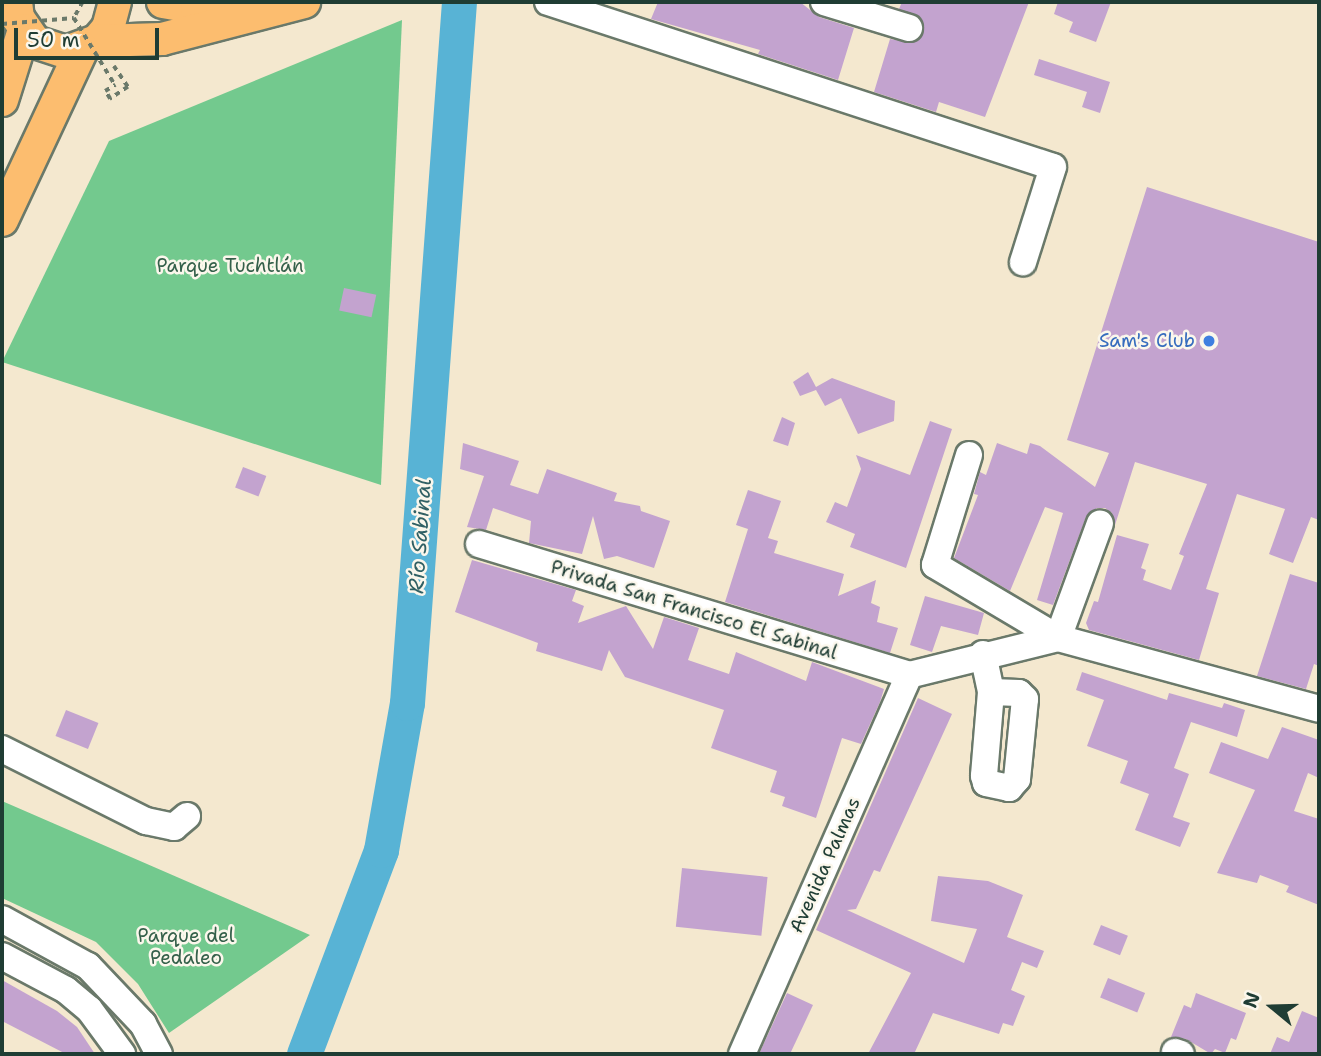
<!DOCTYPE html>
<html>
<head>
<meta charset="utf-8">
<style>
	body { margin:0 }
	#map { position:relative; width:1321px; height:1056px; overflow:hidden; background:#f4e8cf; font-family:"Shantell Sans",sans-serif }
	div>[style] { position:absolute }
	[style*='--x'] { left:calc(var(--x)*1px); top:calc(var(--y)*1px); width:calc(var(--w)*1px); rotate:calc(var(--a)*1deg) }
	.green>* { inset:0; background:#73c98e }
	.river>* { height:35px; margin:-17.5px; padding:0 17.5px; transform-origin:17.5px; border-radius:17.5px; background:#58b3d5 }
	.building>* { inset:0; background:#c3a3cf; transform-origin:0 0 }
	.path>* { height:3.5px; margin-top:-1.75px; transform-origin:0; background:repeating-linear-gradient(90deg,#6a796a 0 5px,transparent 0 10px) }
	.roads { filter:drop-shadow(2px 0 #6a796a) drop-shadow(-2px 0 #6a796a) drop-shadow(0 2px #6a796a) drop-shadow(0 -2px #6a796a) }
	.minor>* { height:26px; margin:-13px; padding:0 13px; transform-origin:13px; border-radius:13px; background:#fff }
	.major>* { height:32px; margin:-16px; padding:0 16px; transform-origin:16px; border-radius:16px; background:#fcbd6f }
	.path-bridge>* { height:3.5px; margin-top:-1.75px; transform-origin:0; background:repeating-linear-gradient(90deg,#6a796a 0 5px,transparent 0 10px) }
	.dots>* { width:19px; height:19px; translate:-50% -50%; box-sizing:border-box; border:4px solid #fbf7ec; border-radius:50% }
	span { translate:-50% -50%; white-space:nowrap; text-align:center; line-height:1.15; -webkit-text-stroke:5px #fbf7ec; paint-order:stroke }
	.park-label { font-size:19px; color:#34604a }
	.shop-label { font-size:19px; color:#366cbe }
	.right { translate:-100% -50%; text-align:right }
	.street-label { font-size:19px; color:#1f3d34 }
	.water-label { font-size:21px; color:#306064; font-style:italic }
	.frame { position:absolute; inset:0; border:4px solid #1f3d34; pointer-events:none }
	.north { position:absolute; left:1237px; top:972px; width:70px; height:70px; -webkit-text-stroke:5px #fbf7ec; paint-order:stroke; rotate:289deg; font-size:19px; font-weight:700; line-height:28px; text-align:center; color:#1f3d34 }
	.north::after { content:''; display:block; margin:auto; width:24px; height:32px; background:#1f3d34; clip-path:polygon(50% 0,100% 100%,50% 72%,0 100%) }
	.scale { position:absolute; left:14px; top:28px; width:145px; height:32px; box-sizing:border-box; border:4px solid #1f3d34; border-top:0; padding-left:9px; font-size:21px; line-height:24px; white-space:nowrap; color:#1f3d34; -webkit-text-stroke:5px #fbf7ec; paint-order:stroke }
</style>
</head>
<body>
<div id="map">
	<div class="green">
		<div style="clip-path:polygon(402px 20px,381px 485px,2px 362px,109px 141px)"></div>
		<div style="clip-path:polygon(2px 801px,246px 907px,310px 935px,169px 1033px,138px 984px,96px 942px,2px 898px)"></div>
	</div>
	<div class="river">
		<div style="--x:304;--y:1054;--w:218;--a:-69.3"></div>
		<div style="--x:381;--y:850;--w:149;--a:-80"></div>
		<div style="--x:407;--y:703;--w:703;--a:-85.76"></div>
	</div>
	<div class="building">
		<div style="clip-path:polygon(658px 2px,800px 2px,819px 17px,854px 28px,838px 80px,758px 54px,760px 50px,651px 19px)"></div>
		<div style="clip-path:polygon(902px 2px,1029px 2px,985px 117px,939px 102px,936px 112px,874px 92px,890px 39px,912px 43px,924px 32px,921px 18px,899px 9px)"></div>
		<div style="clip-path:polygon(1058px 2px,1111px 2px,1096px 42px,1069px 32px,1073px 22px,1054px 14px)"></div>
		<div style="clip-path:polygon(1039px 59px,1110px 82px,1100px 113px,1082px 107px,1087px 92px,1034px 75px)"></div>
		<div style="clip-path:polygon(1147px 187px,1319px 242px,1319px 520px,1311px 517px,1293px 563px,1269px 554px,1285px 509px,1237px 494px,1206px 589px,1219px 593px,1199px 660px,1089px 630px,1086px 623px,1094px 601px,1098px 602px,1117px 535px,1149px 544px,1141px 568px,1146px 570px,1143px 580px,1171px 590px,1184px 556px,1179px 554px,1207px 484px,1135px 462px,1115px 525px,1112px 513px,1105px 508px,1097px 508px,1086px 517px,1053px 605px,1037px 600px,1063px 513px,1045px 507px,1010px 591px,954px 558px,978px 495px,974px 494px,980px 472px,986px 475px,997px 443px,1027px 454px,1030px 443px,1040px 446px,1095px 487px,1109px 453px,1067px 440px)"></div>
		<div style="left:344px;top:288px;width:33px;height:23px;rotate:12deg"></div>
		<div style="clip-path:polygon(808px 372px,816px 387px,832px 378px,895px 401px,894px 421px,858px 434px,841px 398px,825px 406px,816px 390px,800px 396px,793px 382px)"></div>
		<div style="clip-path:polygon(782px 417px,795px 423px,788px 446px,773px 441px)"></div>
		<div style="clip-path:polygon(930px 421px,952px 429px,906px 568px,850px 547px,855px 534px,826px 522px,835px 502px,847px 507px,861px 469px,856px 455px,910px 475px)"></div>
		<div style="clip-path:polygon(463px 443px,519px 461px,510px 485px,538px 494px,547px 469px,617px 493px,614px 501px,640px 506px,641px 511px,670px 521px,654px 568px,617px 556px,604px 559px,593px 516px,582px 554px,529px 543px,531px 521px,493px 508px,486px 530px,467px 527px,484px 476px,460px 469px)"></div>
		<div style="left:243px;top:467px;width:25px;height:22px;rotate:21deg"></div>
		<div style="clip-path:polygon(748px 490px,781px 501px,768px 538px,778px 541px,774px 553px,844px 574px,838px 596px,876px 580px,871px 603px,880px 607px,877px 622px,898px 628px,890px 653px,725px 602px,748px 529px,736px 525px)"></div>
		<div style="clip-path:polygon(472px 560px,576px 590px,572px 601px,584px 606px,578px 623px,626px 606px,653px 649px,664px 617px,699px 628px,688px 660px,729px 674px,736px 652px,806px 681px,812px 662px,884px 689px,880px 702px,861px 744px,842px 738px,816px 818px,782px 806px,785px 797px,770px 792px,777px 771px,711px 748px,724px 710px,625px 677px,609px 650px,602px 671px,536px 651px,538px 643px,455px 612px)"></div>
		<div style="clip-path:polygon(1290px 574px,1319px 583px,1319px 666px,1314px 664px,1306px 689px,1257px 676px)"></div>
		<div style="clip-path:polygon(925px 596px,984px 613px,978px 635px,941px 626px,932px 652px,910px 645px)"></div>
		<div style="clip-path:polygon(1082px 672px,1167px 700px,1169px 693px,1222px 708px,1224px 703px,1245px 710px,1237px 737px,1191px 722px,1174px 768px,1189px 774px,1173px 817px,1190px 823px,1180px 847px,1135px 830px,1149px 794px,1120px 783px,1128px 761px,1087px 746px,1104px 700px,1076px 690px)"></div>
		<div style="clip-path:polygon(918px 698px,952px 714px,880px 872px,874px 870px,856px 909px,847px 910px,964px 963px,977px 929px,931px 921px,938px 876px,988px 881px,1023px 895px,1007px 937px,1044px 951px,1037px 968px,1022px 962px,1011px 990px,1025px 996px,1013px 1026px,1003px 1023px,999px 1034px,933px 1013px,914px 1054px,868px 1054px,911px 973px,816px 930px)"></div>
		<div style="left:66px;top:710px;width:35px;height:28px;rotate:22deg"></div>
		<div style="clip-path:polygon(1282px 727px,1319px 740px,1319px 778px,1308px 773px,1294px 811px,1319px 819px,1319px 905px,1286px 892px,1289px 886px,1260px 875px,1257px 883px,1217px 873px,1255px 790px,1209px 773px,1221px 742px,1268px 759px)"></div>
		<div style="left:682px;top:868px;width:86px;height:59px;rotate:6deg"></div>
		<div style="left:1101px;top:925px;width:29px;height:21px;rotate:22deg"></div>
		<div style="left:1108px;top:978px;width:40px;height:21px;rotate:22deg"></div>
		<div style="clip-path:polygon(2px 980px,57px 1011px,77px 1027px,95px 1054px,66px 1054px,2px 1021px)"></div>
		<div style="clip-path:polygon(787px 993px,813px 1005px,790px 1054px,759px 1054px)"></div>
		<div style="clip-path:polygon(1196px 993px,1246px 1013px,1236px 1040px,1231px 1038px,1225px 1053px,1215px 1049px,1211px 1054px,1186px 1039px,1171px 1037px,1184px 1005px,1191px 1008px)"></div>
		<div style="clip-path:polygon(1302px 1011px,1319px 1018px,1319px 1054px,1270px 1054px,1277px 1037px,1289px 1042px)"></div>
	</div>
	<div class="path">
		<div style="--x:114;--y:66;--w:25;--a:56"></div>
		<div style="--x:128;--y:87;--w:22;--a:146"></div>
		<div style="--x:110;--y:99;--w:9;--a:-122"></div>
		<div style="--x:105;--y:91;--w:12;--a:-31"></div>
	</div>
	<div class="roads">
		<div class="minor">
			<div style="--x:548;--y:2;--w:531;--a:18.09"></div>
			<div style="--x:1053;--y:167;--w:100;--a:107.5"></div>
			<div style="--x:824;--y:2;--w:89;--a:17"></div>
			<div style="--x:969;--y:455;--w:115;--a:107.2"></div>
			<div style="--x:935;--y:565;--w:143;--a:30.7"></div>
			<div style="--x:1058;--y:638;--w:122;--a:-69.9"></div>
			<div style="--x:479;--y:544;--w:450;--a:16.9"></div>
			<div style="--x:909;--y:675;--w:154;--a:-13.9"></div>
			<div style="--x:1058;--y:638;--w:270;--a:15.2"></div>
			<div style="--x:983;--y:654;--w:39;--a:78"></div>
			<div style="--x:991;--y:692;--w:84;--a:94.8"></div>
			<div style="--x:984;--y:776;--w:7;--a:74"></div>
			<div style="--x:986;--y:783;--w:24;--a:12"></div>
			<div style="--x:1009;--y:788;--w:12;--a:-48"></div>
			<div style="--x:1017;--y:779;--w:80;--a:-84.3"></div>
			<div style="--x:1025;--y:699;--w:8;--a:-135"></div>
			<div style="--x:1019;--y:693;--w:28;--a:-178"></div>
			<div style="--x:2;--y:749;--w:161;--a:26.6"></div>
			<div style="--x:146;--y:821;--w:29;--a:12"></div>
			<div style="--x:174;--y:827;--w:17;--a:-40"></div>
			<div style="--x:2;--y:919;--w:98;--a:28.7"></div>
			<div style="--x:88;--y:966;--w:80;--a:46.5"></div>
			<div style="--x:143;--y:1024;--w:34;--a:62"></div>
			<div style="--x:2;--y:956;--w:72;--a:28"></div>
			<div style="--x:66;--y:990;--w:30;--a:40"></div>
			<div style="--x:89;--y:1009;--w:56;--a:53.7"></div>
			<div style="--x:1175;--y:1052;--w:6;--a:18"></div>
			<div style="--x:742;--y:1054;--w:414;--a:-66.2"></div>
		</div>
		<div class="major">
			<div style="--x:16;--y:2;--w:16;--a:83"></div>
			<div style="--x:18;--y:18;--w:29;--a:55"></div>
			<div style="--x:35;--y:42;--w:33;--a:18"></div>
			<div style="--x:66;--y:52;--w:33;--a:-20"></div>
			<div style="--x:97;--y:41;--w:17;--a:-50"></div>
			<div style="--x:108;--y:28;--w:27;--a:-75"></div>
			<div style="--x:163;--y:2;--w:35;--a:10"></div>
			<div style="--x:197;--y:8;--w:47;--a:-4.9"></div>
			<div style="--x:97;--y:41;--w:65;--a:-1.8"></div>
			<div style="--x:162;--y:39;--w:147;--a:-14.6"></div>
			<div style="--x:2;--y:100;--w:73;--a:-72.6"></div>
			<div style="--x:2;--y:220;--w:189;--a:-64.9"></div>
		</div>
	</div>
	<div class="path-bridge">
		<div style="--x:83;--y:2;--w:18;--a:119"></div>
		<div style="--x:74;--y:18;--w:79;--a:58.5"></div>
		<div style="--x:2;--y:24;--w:72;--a:-4.8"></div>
	</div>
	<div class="dots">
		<div style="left:1209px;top:341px;background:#3f7fe0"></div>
	</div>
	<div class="park-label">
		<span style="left:230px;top:266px">Parque Tuchtlán</span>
		<span style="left:186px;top:947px">Parque del<br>Pedaleo</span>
	</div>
	<div class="shop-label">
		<span class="right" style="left:1195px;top:341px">Sam's Club</span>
	</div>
	<div class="street-label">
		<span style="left:694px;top:610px;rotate:17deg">Privada San Francisco El Sabinal</span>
		<span style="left:825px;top:865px;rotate:-66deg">Avenida Palmas</span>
	</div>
	<div class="water-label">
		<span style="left:420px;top:536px;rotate:-86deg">Río Sabinal</span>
	</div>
	<div class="frame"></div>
	<div class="north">N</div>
	<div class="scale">50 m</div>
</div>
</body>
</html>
